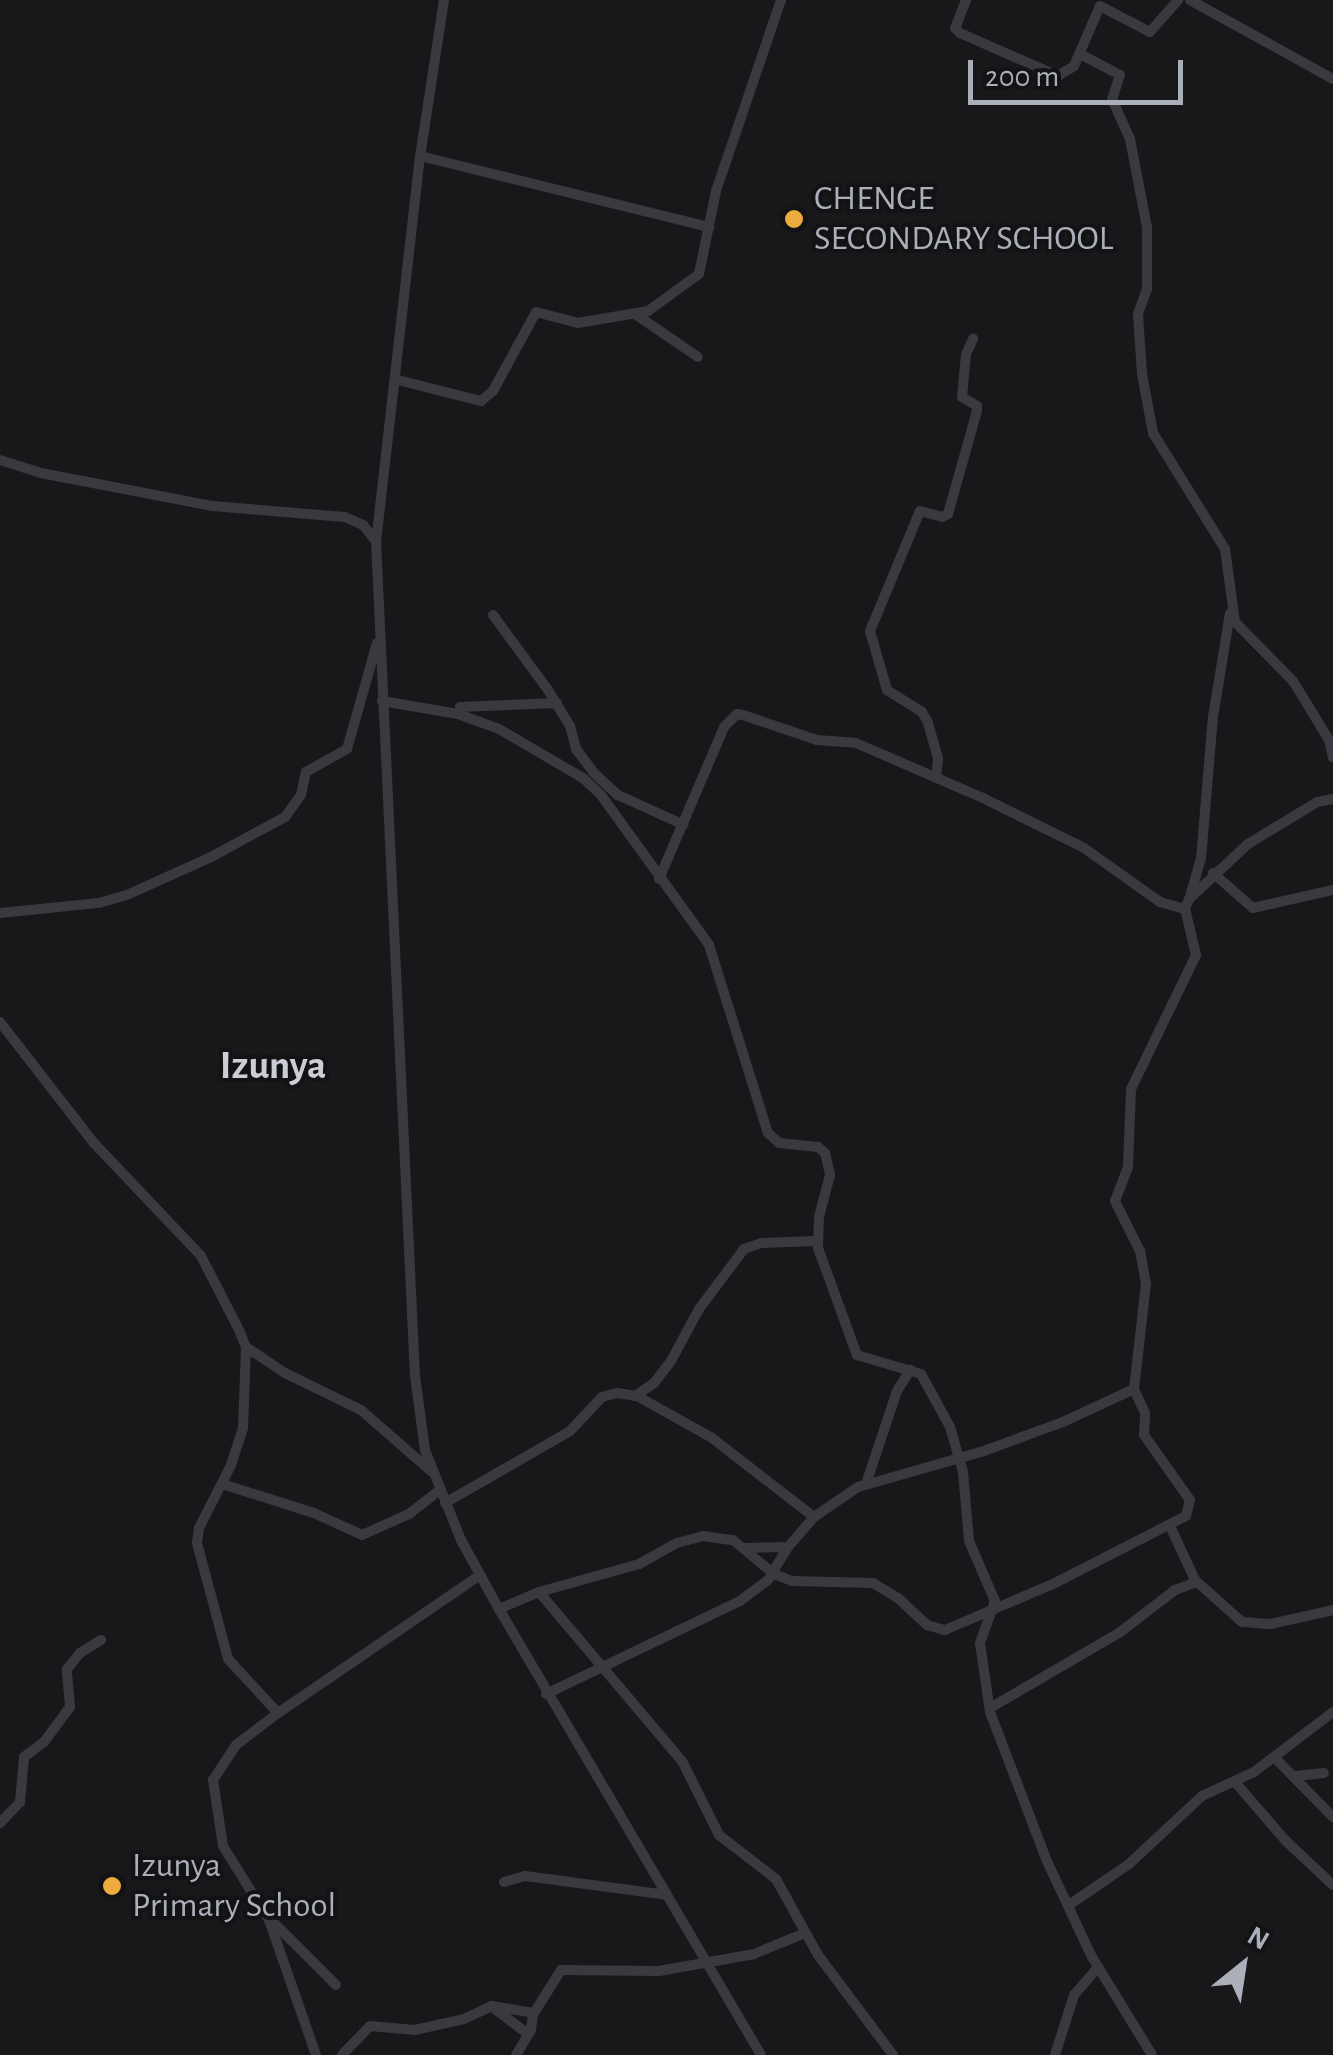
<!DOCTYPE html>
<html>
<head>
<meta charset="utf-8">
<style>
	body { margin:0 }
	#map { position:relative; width:1333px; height:2055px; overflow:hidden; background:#18181a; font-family:"Alegreya Sans",sans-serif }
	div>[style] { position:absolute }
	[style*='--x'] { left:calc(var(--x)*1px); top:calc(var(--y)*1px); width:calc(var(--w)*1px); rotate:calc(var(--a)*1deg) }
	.minor>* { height:10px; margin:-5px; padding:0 5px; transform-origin:5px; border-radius:5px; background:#393a3f }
	.dots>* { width:28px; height:28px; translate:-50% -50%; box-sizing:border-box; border:5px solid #131315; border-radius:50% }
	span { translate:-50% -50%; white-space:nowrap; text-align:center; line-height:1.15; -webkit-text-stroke:8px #131315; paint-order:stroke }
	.poi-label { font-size:35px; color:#aaafb9 }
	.left { translate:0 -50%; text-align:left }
	.quarter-label { font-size:40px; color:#cbced5; font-weight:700 }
	.north { position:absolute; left:1193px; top:1915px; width:100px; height:100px; -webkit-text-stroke:8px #131315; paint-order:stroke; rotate:30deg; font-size:28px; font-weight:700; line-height:40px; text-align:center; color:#aaafb9 }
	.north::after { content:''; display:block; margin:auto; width:35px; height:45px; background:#aaafb9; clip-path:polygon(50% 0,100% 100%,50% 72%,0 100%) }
	.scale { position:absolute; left:968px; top:60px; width:215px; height:45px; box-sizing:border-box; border:5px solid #aaafb9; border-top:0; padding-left:12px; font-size:30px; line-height:35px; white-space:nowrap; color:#aaafb9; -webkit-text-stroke:8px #131315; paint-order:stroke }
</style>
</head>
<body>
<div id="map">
	<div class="minor">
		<div style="--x:444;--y:0;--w:158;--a:98.7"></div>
		<div style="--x:420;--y:156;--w:388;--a:96.5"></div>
		<div style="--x:376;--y:541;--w:836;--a:87.33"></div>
		<div style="--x:415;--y:1376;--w:75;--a:82.3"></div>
		<div style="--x:425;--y:1450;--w:97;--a:68.2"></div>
		<div style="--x:461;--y:1540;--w:79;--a:61.2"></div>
		<div style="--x:499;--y:1609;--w:517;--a:59.57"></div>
		<div style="--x:966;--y:0;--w:30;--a:111"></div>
		<div style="--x:955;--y:28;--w:7;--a:45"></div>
		<div style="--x:960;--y:33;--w:107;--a:23.7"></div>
		<div style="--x:1058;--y:76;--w:19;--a:-32"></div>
		<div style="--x:1074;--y:66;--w:65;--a:-66.6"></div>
		<div style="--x:1100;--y:6;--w:56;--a:27.5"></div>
		<div style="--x:1150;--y:32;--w:43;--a:-48.8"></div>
		<div style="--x:1190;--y:0;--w:163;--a:28.9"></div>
		<div style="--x:1080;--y:54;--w:45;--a:27.7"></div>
		<div style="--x:1120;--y:75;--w:25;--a:108"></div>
		<div style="--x:1112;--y:99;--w:44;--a:65.8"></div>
		<div style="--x:1130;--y:139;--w:90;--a:79.1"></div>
		<div style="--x:1147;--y:227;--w:62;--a:90"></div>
		<div style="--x:1147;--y:289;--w:27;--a:110"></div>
		<div style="--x:1138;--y:314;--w:60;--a:86.2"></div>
		<div style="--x:1142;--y:374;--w:60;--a:79.4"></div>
		<div style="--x:1153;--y:433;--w:137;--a:58.2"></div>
		<div style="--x:1225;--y:549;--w:74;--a:82.2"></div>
		<div style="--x:1235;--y:622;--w:83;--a:45.5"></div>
		<div style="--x:1293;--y:681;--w:69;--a:58.6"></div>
		<div style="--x:1329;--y:740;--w:18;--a:77"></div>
		<div style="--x:420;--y:156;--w:298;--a:13.8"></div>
		<div style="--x:635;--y:314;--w:76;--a:34.3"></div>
		<div style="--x:398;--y:380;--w:86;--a:14.2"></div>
		<div style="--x:481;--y:401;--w:16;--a:-40"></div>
		<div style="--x:493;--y:391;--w:90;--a:-61.4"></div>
		<div style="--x:536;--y:312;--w:43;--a:14.7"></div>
		<div style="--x:578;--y:323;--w:71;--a:-9.7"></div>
		<div style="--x:648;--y:311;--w:63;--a:-36"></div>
		<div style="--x:699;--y:274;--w:85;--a:-78.4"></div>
		<div style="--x:716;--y:191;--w:202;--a:-71.2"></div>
		<div style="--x:0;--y:460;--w:43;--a:17.6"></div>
		<div style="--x:41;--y:473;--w:175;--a:10.9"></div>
		<div style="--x:213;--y:506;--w:132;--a:4.8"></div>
		<div style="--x:345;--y:517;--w:20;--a:24"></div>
		<div style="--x:363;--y:525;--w:21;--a:51"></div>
		<div style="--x:493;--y:615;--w:93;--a:53.7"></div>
		<div style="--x:548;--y:690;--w:42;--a:58.6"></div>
		<div style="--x:570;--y:726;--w:24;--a:75"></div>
		<div style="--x:576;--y:749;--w:30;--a:53"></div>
		<div style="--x:594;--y:773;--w:33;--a:43"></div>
		<div style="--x:618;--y:795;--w:72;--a:24.4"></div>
		<div style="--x:382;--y:701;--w:77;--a:9.7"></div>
		<div style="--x:458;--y:714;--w:44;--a:20.1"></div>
		<div style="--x:499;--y:729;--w:97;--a:30.3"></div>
		<div style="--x:583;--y:778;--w:25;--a:43"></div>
		<div style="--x:601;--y:795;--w:185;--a:54.2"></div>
		<div style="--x:709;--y:945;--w:197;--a:72.6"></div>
		<div style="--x:768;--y:1133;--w:15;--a:42"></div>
		<div style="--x:779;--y:1143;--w:39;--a:6"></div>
		<div style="--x:818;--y:1147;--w:9;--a:41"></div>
		<div style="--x:825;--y:1153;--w:23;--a:77"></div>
		<div style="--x:830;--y:1175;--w:43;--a:104.7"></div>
		<div style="--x:819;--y:1217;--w:31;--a:92"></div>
		<div style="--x:818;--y:1248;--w:114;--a:70"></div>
		<div style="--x:857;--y:1355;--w:67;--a:16.5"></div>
		<div style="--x:921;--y:1374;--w:60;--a:61.3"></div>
		<div style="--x:950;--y:1427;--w:47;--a:73.9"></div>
		<div style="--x:963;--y:1472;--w:69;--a:85"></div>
		<div style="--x:969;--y:1541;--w:65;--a:66.6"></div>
		<div style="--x:995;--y:1601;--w:45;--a:109.7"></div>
		<div style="--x:980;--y:1643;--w:70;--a:81.8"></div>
		<div style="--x:990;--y:1712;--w:157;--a:69.1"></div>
		<div style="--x:1046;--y:1859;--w:108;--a:64.9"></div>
		<div style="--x:1092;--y:1957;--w:115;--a:58.5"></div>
		<div style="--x:460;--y:707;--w:97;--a:-2.4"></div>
		<div style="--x:936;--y:778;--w:20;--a:-84"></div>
		<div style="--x:938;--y:758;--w:37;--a:-106"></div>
		<div style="--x:928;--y:722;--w:12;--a:-121"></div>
		<div style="--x:922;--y:712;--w:41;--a:-147.8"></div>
		<div style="--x:887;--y:690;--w:61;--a:-106.1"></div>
		<div style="--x:870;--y:631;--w:130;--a:-67.4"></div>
		<div style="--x:920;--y:511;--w:23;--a:15"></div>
		<div style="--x:942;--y:517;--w:7;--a:-27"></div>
		<div style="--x:948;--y:514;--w:107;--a:-74.3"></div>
		<div style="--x:977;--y:411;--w:5;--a:-90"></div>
		<div style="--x:977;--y:406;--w:17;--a:-149"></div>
		<div style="--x:962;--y:397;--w:43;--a:-84.7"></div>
		<div style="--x:966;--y:354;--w:17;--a:-65"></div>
		<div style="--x:1213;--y:873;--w:53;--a:41.2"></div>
		<div style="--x:1253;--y:908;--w:82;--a:-12.7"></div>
		<div style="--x:659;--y:879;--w:165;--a:-66.8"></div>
		<div style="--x:724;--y:727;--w:18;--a:-45"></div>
		<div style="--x:737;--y:714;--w:6;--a:9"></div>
		<div style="--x:743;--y:715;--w:78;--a:18.7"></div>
		<div style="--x:817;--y:740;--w:39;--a:4"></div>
		<div style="--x:856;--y:743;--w:138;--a:23.4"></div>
		<div style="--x:983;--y:798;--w:113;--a:26.3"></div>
		<div style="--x:1084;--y:848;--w:93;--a:35.4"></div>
		<div style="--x:1160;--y:902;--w:26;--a:16"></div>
		<div style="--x:1191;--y:893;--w:35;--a:-74"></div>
		<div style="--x:1201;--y:859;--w:143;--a:-85.2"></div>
		<div style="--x:1213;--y:717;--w:105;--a:-80.7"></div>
		<div style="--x:0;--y:913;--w:100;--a:-5.8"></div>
		<div style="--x:99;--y:903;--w:29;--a:-16"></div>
		<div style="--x:127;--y:895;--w:92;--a:-24.3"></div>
		<div style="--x:211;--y:857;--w:84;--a:-28.4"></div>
		<div style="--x:285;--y:817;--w:27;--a:-54"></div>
		<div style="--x:301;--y:795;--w:24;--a:-78"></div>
		<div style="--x:306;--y:772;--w:47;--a:-29.3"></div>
		<div style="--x:347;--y:749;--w:110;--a:-74.2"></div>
		<div style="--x:0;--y:1022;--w:152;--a:52.2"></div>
		<div style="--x:93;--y:1142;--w:157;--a:46.5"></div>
		<div style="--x:201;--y:1256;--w:83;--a:62.8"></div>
		<div style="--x:239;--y:1330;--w:18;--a:68"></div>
		<div style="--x:246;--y:1347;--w:81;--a:92.1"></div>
		<div style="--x:243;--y:1428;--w:39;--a:108"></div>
		<div style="--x:231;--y:1465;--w:71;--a:116.9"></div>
		<div style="--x:199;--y:1528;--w:15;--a:98"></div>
		<div style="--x:197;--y:1543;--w:120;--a:75"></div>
		<div style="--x:228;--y:1659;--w:74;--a:47.2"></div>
		<div style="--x:246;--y:1347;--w:47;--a:33.7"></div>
		<div style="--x:285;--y:1373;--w:85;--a:26"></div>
		<div style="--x:361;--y:1410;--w:93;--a:41.1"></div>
		<div style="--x:635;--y:1396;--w:23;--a:-34"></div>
		<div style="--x:654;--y:1383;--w:28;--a:-52"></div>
		<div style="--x:671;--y:1361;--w:59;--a:-61.7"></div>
		<div style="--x:699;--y:1309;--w:75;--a:-53.1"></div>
		<div style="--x:744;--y:1249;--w:18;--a:-19"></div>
		<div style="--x:761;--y:1243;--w:56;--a:-2"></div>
		<div style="--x:222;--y:1484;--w:96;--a:17.5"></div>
		<div style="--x:314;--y:1513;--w:53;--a:24.6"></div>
		<div style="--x:362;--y:1535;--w:51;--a:-24.1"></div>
		<div style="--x:409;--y:1514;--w:39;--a:-38"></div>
		<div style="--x:866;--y:1484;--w:98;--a:-71.6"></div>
		<div style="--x:897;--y:1391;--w:25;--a:-58"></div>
		<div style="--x:445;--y:1503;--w:144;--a:-29.9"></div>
		<div style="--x:570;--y:1431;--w:47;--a:-46.7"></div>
		<div style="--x:602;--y:1397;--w:16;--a:-15"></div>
		<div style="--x:617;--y:1393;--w:20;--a:9"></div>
		<div style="--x:637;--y:1396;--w:86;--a:29.2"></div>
		<div style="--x:712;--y:1438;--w:129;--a:37.8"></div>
		<div style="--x:1170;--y:1526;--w:60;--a:65.2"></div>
		<div style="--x:1195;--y:1580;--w:63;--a:41.8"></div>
		<div style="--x:1242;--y:1622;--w:28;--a:4"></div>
		<div style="--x:1270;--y:1624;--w:65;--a:-12.5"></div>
		<div style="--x:745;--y:1548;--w:43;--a:-1.3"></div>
		<div style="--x:539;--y:1592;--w:221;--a:49.8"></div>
		<div style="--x:682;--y:1761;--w:83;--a:63.4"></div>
		<div style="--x:719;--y:1835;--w:72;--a:37.7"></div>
		<div style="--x:776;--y:1879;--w:87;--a:61.1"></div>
		<div style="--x:818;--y:1955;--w:125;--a:53.1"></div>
		<div style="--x:499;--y:1609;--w:43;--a:-23"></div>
		<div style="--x:539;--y:1592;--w:104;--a:-15.6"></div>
		<div style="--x:639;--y:1564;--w:43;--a:-28.9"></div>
		<div style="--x:677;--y:1543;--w:27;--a:-15"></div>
		<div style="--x:703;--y:1536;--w:30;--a:8"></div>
		<div style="--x:733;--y:1540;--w:53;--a:39.7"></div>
		<div style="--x:774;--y:1574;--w:19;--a:21"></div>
		<div style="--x:792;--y:1581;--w:81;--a:1.4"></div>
		<div style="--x:873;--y:1583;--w:29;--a:31"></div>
		<div style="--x:898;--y:1598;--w:40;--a:43"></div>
		<div style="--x:927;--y:1625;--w:19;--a:16"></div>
		<div style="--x:945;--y:1630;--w:120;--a:-23.1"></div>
		<div style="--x:1055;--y:1583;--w:147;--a:-27.1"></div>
		<div style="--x:1186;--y:1516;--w:16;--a:-76"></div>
		<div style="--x:1190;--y:1500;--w:80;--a:-125.3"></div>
		<div style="--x:1144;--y:1435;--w:22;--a:-87"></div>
		<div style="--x:1145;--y:1413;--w:26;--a:-115"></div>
		<div style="--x:1134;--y:1389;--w:106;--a:-83.5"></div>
		<div style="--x:1146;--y:1284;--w:34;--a:-100"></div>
		<div style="--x:1140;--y:1251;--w:56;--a:-116.6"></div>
		<div style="--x:1115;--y:1201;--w:36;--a:-69"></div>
		<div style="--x:1128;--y:1167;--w:78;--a:-87.8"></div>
		<div style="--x:1131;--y:1089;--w:149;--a:-64.1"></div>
		<div style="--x:1196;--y:955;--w:47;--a:-103.4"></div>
		<div style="--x:1185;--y:909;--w:11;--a:-68"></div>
		<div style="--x:1189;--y:899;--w:81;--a:-43"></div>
		<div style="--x:1248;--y:844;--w:81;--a:-31.3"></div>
		<div style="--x:1317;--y:802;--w:16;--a:-11"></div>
		<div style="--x:546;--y:1694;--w:215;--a:-25.6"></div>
		<div style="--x:740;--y:1601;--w:35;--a:-37"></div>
		<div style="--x:768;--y:1580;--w:39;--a:-59"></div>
		<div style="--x:788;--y:1547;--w:40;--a:-49"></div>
		<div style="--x:814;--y:1517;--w:53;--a:-34.3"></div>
		<div style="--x:858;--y:1487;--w:128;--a:-15.9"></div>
		<div style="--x:981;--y:1452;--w:87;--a:-20.1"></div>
		<div style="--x:1063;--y:1422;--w:78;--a:-24.9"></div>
		<div style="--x:990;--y:1708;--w:149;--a:-30.2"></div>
		<div style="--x:1119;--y:1633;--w:71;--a:-37.5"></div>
		<div style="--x:1175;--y:1590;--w:23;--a:-20"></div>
		<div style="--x:1275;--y:1758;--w:83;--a:45.5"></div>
		<div style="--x:1296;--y:1776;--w:28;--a:-6"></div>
		<div style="--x:1235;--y:1782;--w:78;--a:49.2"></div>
		<div style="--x:1286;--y:1841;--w:64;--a:43.1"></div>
		<div style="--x:0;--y:1823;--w:29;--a:-46"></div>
		<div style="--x:20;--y:1802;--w:45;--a:-84.9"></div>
		<div style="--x:24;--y:1757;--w:25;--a:-37"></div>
		<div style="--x:44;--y:1742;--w:44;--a:-53.4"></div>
		<div style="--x:70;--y:1707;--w:38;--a:-95"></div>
		<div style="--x:67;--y:1669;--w:21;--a:-51"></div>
		<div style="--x:80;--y:1653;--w:25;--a:-32"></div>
		<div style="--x:504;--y:1882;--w:22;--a:-16"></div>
		<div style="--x:525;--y:1876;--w:143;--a:7.6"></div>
		<div style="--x:1069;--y:1905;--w:73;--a:-34.3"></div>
		<div style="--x:1129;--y:1864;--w:100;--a:-43"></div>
		<div style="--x:1202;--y:1796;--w:57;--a:-24.8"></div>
		<div style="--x:1254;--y:1772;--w:99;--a:-37.2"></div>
		<div style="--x:268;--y:1917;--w:96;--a:45"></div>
		<div style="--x:491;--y:2006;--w:46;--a:37.1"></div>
		<div style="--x:316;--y:2055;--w:143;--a:-109.2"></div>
		<div style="--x:269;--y:1920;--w:87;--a:-121.9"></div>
		<div style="--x:223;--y:1846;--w:67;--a:-98.6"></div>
		<div style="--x:213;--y:1780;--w:42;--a:-56.7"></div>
		<div style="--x:236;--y:1745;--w:53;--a:-37.3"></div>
		<div style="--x:278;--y:1713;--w:245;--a:-34.3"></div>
		<div style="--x:342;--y:2055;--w:40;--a:-46"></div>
		<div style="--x:370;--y:2026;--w:45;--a:5.1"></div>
		<div style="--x:415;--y:2030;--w:50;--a:-12.7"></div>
		<div style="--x:464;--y:2019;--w:31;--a:-25"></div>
		<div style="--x:492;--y:2006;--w:43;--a:9.5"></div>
		<div style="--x:534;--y:2013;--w:51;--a:-57.9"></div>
		<div style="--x:561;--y:1970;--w:98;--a:0.6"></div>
		<div style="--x:659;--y:1971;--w:97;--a:-10.1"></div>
		<div style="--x:754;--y:1954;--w:55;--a:-22.4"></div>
		<div style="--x:516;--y:2055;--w:29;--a:-59"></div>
		<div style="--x:531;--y:2030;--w:17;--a:-83"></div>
		<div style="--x:1055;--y:2055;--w:63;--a:-72.4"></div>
		<div style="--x:1074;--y:1995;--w:37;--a:-49"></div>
	</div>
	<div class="dots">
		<div style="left:794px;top:219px;background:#edaa3d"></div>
		<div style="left:112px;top:1886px;background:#edaa3d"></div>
	</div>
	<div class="poi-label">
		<span class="left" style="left:814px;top:219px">CHENGE<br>SECONDARY SCHOOL</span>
		<span class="left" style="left:132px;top:1886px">Izunya<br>Primary School</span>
	</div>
	<div class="quarter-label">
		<span style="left:273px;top:1066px">Izunya</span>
	</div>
	<div class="north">N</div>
	<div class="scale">200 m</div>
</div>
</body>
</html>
